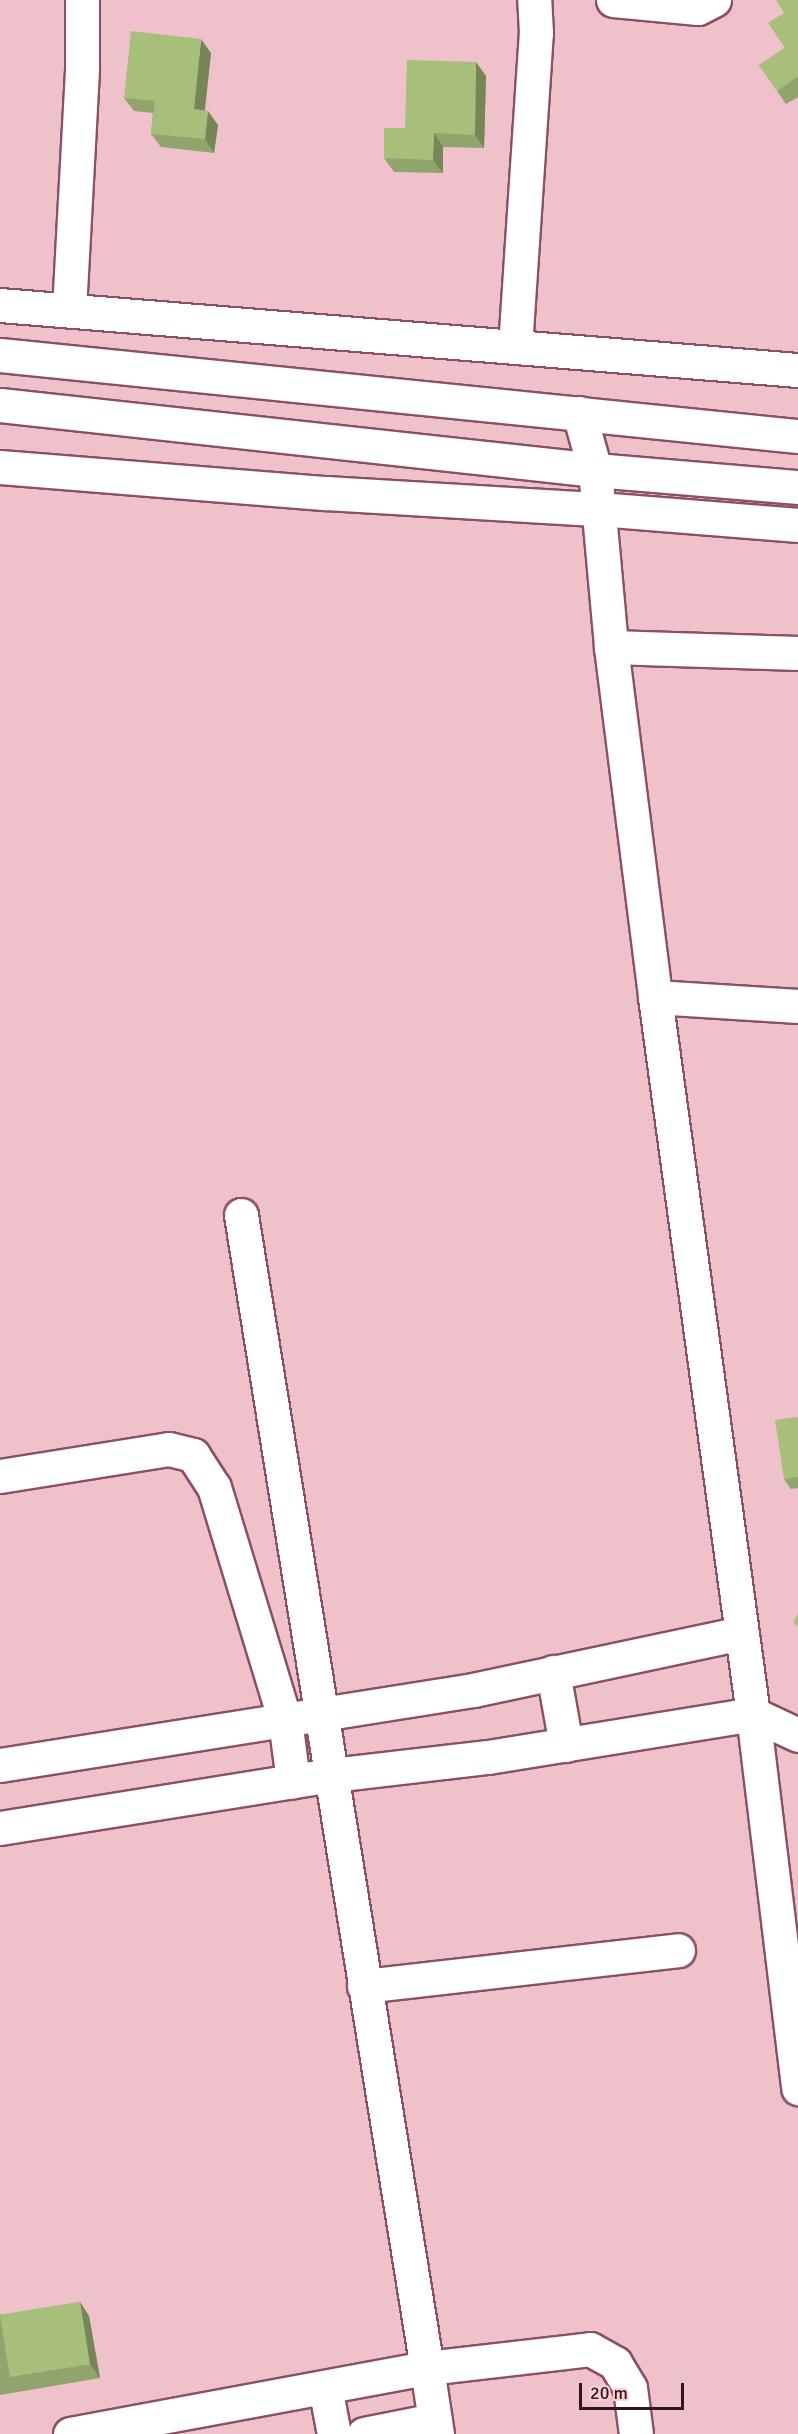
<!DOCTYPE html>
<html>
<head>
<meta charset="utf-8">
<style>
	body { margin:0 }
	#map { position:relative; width:798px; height:2434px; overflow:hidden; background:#fbd1da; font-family:Signika,sans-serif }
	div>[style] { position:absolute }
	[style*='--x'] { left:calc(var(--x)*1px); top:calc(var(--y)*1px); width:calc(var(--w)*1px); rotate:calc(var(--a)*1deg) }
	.built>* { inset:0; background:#efc1cb; transform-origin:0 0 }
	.roads { filter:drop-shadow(2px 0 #8c5160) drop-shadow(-2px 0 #8c5160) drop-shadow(0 2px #8c5160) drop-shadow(0 -2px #8c5160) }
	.minor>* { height:33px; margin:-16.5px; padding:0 16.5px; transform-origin:16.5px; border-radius:16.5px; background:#fff }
	.wall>* { inset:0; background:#90a46b }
	.shaded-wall>* { inset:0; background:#768657 }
	.building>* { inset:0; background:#a8bf7c; transform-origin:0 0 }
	span { translate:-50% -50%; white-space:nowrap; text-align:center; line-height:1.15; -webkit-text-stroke:4.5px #fbd1da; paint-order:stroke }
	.scale { position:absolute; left:579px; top:2383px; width:105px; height:27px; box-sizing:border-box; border:3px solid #2f171d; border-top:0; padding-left:8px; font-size:18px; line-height:21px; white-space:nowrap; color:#2f171d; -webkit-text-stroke:4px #fbd1da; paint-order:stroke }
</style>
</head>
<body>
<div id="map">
	<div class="built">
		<div style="left:0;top:0;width:798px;height:2434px"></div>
	</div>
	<div class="roads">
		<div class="minor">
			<div style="--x:613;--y:0;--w:85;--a:5.4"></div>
			<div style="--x:698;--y:8;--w:18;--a:-27"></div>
			<div style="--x:0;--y:305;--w:801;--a:4.66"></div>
			<div style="--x:69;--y:310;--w:243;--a:-86.9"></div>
			<div style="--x:82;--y:67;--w:67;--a:-90"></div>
			<div style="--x:515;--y:347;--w:315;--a:-86.2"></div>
			<div style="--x:536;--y:33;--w:33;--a:-93"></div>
			<div style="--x:0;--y:355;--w:802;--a:5.8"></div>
			<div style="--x:0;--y:405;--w:599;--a:6.23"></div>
			<div style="--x:595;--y:470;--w:204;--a:4.8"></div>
			<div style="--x:579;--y:413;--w:59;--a:74.3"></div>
			<div style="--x:595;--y:470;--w:178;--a:84.8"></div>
			<div style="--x:611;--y:647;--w:353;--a:82.8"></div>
			<div style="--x:655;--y:997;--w:724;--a:82.22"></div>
			<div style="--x:753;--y:1714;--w:377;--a:83.1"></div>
			<div style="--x:0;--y:467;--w:327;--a:4.6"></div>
			<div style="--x:326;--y:493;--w:273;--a:3.4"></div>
			<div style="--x:599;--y:509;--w:200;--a:4.6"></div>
			<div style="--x:611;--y:647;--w:187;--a:1.8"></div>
			<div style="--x:655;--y:997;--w:143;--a:3.6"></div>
			<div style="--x:241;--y:1215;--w:1168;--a:80.84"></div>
			<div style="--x:427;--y:2368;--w:164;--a:-6.6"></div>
			<div style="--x:590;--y:2349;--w:29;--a:29"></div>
			<div style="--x:615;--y:2363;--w:29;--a:59"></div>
			<div style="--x:630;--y:2388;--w:46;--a:82.6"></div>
			<div style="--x:0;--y:1476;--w:171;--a:-9.1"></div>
			<div style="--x:169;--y:1449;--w:25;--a:14"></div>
			<div style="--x:193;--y:1455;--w:38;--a:57"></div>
			<div style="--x:214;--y:1487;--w:244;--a:73.1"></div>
			<div style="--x:285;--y:1720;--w:62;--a:82.5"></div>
			<div style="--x:553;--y:1672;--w:74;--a:79.9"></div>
			<div style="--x:0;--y:1765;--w:479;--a:-9"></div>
			<div style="--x:473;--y:1690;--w:274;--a:-12"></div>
			<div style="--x:0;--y:1828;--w:336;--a:-9.1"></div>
			<div style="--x:332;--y:1775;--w:157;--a:-6.6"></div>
			<div style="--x:488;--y:1757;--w:268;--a:-9.2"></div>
			<div style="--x:753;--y:1714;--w:50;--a:25"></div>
			<div style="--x:364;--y:1986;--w:316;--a:-6.5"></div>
			<div style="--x:325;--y:2387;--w:48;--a:79.2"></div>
			<div style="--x:70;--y:2434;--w:363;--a:-10.5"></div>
			<div style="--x:427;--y:2368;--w:67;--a:81.4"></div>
			<div style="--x:364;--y:2434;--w:72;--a:-11.2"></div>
		</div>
	</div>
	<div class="wall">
		<div style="clip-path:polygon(798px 0,798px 97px,786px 104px,759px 65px,785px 48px,784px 13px)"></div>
		<div style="clip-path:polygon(211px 53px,205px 111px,218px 125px,214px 153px,161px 147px,151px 134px,153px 113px,134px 111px,124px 98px)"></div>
		<div style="clip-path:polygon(486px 76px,484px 148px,443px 147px,443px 173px,394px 172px,384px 158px,405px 128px)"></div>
		<div style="clip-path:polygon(798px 1417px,798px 1488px,791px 1489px,784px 1479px)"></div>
		<div style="clip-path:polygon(80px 2302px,89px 2316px,100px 2378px,0 2395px,0 2315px)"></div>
	</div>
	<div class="shaded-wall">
		<div style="clip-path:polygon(201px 39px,211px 53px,203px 123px,194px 109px)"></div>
		<div style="clip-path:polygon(476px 62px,486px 76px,484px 148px,475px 135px)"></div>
		<div style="clip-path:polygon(208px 111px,218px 125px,214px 153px,205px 139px)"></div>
		<div style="clip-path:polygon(434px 133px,443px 147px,443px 173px,433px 160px)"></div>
		<div style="clip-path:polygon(80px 2302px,89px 2316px,100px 2378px,90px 2364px)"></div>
	</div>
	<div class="building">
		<div style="clip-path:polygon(776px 0,798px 0,798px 79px,797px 77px,777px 91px,759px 65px,785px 48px,768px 23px,784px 13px)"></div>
		<div style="clip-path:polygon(131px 31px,201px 39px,194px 109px,208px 111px,205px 139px,151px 134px,155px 101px,124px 98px)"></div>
		<div style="clip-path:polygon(407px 60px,476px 62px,475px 135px,434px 133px,433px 160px,384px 158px,384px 128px,405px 128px)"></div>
		<div style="clip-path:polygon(798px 1417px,798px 1477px,784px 1479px,775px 1420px)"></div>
		<div style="clip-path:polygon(798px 1613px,798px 1626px,793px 1623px)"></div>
		<div style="left:80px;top:2302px;width:63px;height:81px;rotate:81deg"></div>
	</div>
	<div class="scale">20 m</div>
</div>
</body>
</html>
